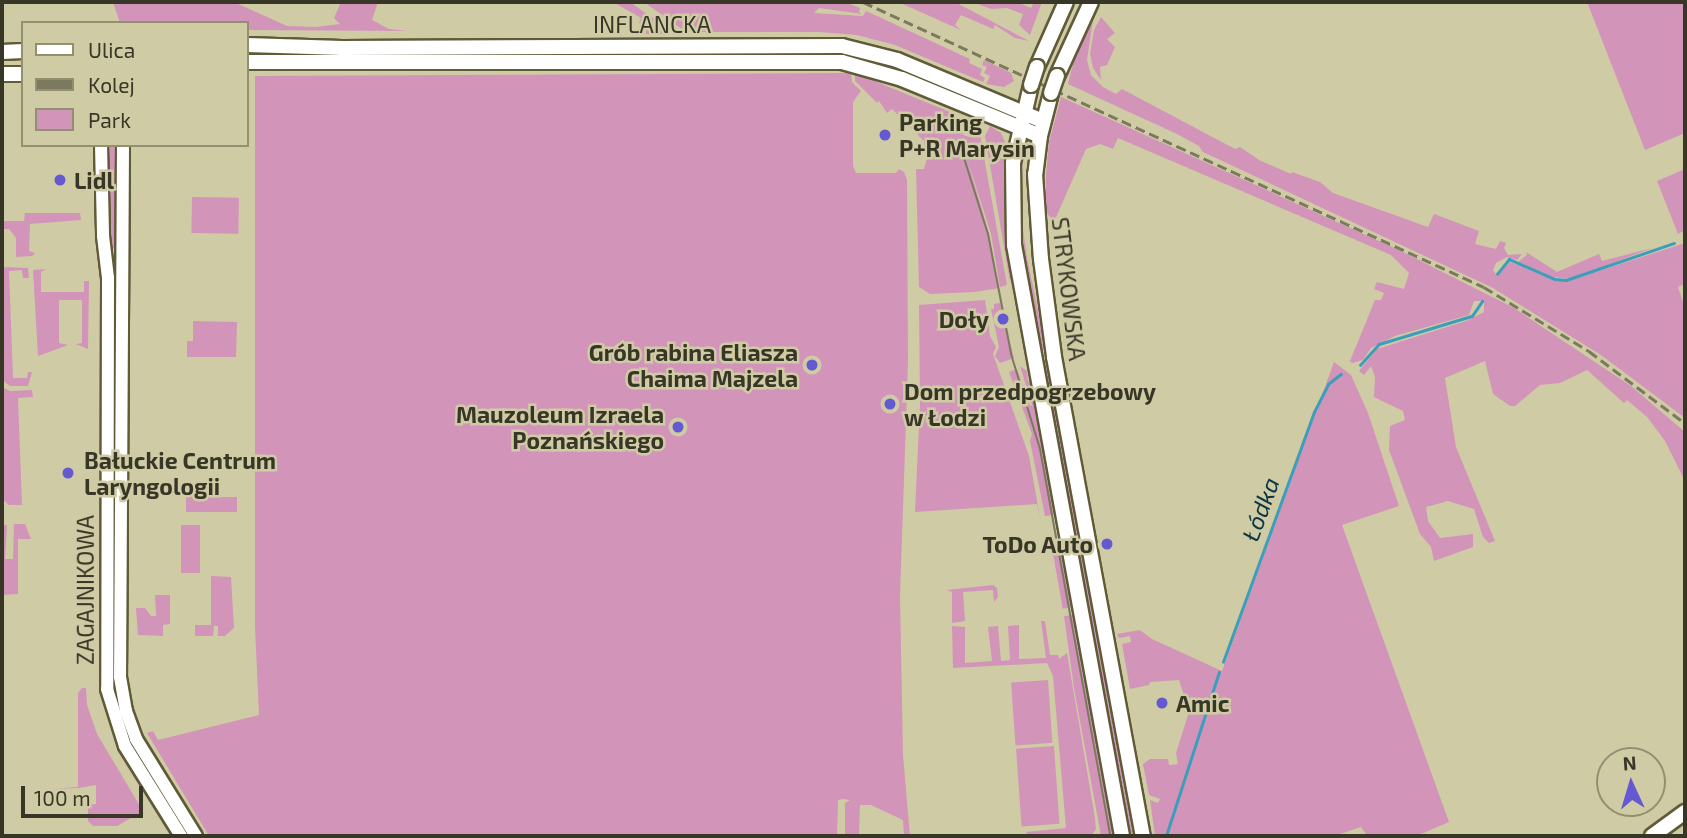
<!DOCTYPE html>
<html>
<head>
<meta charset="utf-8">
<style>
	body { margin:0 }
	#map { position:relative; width:1687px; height:838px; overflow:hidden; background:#cfcba4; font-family:"Exo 2",sans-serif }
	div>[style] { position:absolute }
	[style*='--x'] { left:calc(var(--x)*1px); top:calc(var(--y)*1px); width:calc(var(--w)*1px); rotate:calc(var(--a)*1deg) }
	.green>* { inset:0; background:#d394ba; transform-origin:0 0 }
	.stream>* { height:2.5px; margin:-1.25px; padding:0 1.25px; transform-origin:1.25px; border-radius:1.25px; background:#3d9dbc }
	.roads { filter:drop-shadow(2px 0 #5f5b37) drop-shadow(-2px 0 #5f5b37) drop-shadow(0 2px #5f5b37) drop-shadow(0 -2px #5f5b37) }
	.secondary>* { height:12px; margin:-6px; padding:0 6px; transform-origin:6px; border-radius:6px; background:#fff }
	.primary>* { height:14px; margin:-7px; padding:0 7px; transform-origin:7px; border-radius:7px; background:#fff }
	.tram>* { height:2px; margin:-1px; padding:0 1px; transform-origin:1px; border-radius:1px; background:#7b795e }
	.rail>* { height:2.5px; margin-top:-1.25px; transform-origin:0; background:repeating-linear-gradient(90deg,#7b795e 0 10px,transparent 0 15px) }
	.bridges { filter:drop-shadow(2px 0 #5f5b37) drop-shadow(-2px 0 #5f5b37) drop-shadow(0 2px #5f5b37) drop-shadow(0 -2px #5f5b37) }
	.primary-bridge>* { height:14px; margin:-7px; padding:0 7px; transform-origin:7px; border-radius:7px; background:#fff }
	.dots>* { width:19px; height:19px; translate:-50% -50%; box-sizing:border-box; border:4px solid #cfcba4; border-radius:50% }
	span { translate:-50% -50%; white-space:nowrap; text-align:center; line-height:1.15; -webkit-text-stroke:5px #cfcba4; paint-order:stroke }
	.street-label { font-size:23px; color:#383727 }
	.poi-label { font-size:23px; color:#383727; font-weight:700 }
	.left { translate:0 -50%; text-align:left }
	.right { translate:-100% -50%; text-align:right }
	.water-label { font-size:24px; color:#0a3644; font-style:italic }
	.frame { position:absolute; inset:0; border:4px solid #383727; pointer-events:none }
	.legend { position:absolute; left:21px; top:21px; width:228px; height:126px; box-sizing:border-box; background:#cfcba4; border:2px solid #939072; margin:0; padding:9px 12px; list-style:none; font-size:21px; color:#383727 }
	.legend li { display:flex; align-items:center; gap:14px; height:35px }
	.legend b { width:35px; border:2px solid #939072 }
	.north { position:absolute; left:1596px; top:747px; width:70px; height:70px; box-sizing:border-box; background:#cfcba4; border:2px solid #939072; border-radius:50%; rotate:356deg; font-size:19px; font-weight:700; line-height:28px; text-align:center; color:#383727 }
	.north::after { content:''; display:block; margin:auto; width:24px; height:32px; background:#6559d2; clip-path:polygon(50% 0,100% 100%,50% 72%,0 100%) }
	.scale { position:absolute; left:21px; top:786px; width:122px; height:32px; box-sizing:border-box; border:4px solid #383727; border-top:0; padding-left:9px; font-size:21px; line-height:24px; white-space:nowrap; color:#383727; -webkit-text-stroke:5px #cfcba4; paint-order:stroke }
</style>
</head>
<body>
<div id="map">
	<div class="green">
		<div style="clip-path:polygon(113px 2px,234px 2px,287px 26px,316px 27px,340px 24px,334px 18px,341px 2px,378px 2px,372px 20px,389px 29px,407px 31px,247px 30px,247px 23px,120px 23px)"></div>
		<div style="clip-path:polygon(613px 2px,630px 2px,661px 24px,664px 34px,646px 34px,646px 27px,639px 23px,641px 18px)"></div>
		<div style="clip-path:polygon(644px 2px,845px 2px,860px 8px,859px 12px,862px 14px,819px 8px,814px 13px,863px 16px,866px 11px,970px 59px,969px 63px,982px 69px,980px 75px,985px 78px,983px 82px,895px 45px,857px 35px,819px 32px,686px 32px)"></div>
		<div style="clip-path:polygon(898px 2px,955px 2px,1029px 41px,1015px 38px,995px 25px,993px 29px,961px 15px,955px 25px,961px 30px)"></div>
		<div style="clip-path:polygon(973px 2px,1017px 2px,1031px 8px,1034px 2px,1042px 2px,1030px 35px,1019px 25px,1023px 14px,1007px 8px,991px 9px)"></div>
		<div style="clip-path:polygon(1587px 2px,1685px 2px,1685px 133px,1645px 150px)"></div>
		<div style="clip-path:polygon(1101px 17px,1115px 33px,1107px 39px,1115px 47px,1107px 65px,1100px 67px,1101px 80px,1093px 68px,1090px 54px,1094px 30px)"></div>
		<div style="clip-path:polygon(1093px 20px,1087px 60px,1091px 75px,1103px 87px,1116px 94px,1122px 89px,1235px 149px,1240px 147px,1259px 160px,1291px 174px,1292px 172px,1320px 182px,1333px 193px,1428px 227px,1434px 214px,1479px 231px,1475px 244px,1496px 249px,1500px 241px,1506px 243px,1504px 248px,1508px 255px,1522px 254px,1517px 260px,1507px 257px,1496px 263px,1493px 270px,1497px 276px,1510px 262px,1558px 281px,1568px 281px,1685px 243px,1685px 284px,1678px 287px,1685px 308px,1685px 418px,1601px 355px,1493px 288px,1203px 152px,1199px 146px,1177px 134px,1068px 84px,1075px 56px)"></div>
		<div style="clip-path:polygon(247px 49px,817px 50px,873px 56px,987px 103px,986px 106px,907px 72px,852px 58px,247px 57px)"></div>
		<div style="clip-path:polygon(984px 60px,1011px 73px,1014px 81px,1004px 87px,986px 84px,990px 76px,984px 73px,987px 67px,982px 65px)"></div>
		<div style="clip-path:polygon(851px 73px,852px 82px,861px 91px,853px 102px,853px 166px,856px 173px,896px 173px,899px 169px,904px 172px,907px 180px,908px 362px,900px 596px,903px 755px,910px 836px,904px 836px,903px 820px,871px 805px,860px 805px,859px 836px,845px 836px,845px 803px,850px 800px,843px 799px,838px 800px,837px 836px,209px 836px,147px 733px,153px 731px,158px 740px,259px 715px,255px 627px,255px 76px)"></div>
		<div style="clip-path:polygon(855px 73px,950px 112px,953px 118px,967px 124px,963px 135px,970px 137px,974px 128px,979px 129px,1007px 285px,1000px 287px,991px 234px,966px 155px,989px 234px,999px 288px,975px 292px,930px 294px,919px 287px,916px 169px,924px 169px,927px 158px,924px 141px,892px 109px,887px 113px,879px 101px,877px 103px,855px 81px)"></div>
		<div style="clip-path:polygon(1061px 97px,1401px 251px,1514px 308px,1631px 386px,1685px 432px,1685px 481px,1665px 441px,1647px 417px,1627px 400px,1624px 403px,1587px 370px,1560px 383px,1540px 385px,1515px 406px,1510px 406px,1493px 394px,1485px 361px,1445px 378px,1456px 447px,1495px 541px,1489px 543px,1483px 537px,1474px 509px,1448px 501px,1426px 507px,1428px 521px,1440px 538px,1473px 534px,1473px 547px,1434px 561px,1431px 547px,1420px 534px,1389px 450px,1390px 426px,1405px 420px,1403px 411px,1374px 397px,1375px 377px,1371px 366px,1364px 375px,1359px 371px,1377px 349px,1466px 321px,1484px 312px,1484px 301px,1474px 301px,1469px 315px,1395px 336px,1371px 348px,1363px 360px,1352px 363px,1350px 361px,1375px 300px,1381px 300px,1384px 293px,1374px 289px,1377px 282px,1404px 289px,1409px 273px,1391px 255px,1118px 138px,1113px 149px,1100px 144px,1086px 149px,1054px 222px,1046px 212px,1046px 175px,1049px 142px)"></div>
		<div style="clip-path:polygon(990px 126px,1001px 133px,1006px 144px,1004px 214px,1012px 274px,1010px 282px,985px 136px)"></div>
		<div style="clip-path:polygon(108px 145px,116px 145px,117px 152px,118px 248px,110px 248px)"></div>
		<div style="clip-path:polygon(1023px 151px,1021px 215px,1027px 258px,1046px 349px,1040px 350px,1020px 232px,1019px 163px)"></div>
		<div style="clip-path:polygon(1685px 169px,1685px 230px,1678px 234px,1657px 181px)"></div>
		<div style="left:192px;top:197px;width:47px;height:36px;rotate:1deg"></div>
		<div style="clip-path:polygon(25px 213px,80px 213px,81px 220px,30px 224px,29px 251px,35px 253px,32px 256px,16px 257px,16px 238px,9px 229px,2px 229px,2px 221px,24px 221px)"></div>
		<div style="clip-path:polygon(1652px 248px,1571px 279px,1553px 277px,1518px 262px,1527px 255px,1526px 252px,1557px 272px,1599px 254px,1602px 261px)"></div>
		<div style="clip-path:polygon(2px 267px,28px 268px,29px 278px,23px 278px,22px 270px,9px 271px,13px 378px,27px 378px,28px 372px,32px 372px,28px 386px,10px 386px,2px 380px)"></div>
		<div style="clip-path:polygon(46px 269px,41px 272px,41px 292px,84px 292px,84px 281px,89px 281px,88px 349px,76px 344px,82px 343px,82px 300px,59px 300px,59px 343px,68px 345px,38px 356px,33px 270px)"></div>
		<div style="clip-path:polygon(985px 300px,990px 336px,996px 347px,993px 354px,1029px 456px,1040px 517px,1037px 504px,915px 512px,920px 404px,919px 305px)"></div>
		<div style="clip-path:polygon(1000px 303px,1014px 358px,1000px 363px,995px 356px,999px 347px,991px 309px,994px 309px,994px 304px)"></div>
		<div style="clip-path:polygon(193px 321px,237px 322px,236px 357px,187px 357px,187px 341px,193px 341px)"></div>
		<div style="clip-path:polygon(1048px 359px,1110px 689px,1136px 836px,1128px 836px,1042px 361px)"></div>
		<div style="clip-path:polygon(1334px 362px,1351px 375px,1368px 413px,1399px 506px,1342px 525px,1449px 822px,1421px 834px,1422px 836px,1367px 836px,1361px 827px,1334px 836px,1155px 836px,1150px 800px,1158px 803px,1160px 799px,1149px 795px,1143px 764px,1150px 759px,1168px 759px,1169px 765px,1178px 764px,1176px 753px,1188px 715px,1185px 699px,1179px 680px,1150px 682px,1149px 685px,1130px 689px,1122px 644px,1131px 642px,1130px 636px,1119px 638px,1117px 634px,1140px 630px,1152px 639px,1222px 671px)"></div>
		<div style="clip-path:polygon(1020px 366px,1027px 371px,1028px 381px,1032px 383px,1032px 394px,1035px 394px,1056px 512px,1054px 515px,1045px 516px,1030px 441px,1032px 434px,1009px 372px,1017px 369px,1030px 406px,1032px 405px)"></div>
		<div style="clip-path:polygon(2px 387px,10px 391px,32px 390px,33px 397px,18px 398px,22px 505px,9px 505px,2px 499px)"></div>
		<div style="left:237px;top:497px;width:15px;height:51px;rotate:90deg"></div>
		<div style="clip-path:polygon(14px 524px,25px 524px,31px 539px,18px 539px,18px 594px,2px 595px,2px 525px,7px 525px,5px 559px,13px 559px)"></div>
		<div style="left:181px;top:525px;width:19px;height:48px"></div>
		<div style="left:1062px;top:547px;width:61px;height:10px;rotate:80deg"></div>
		<div style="clip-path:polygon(211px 576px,231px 577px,234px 628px,225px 636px,218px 636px,218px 626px,214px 626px,213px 636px,195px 636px,195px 625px,211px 625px)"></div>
		<div style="clip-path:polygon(993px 585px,997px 588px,998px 597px,994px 602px,993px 590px,963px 592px,965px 621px,952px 623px,952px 592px,947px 590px)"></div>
		<div style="clip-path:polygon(155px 595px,170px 595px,170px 624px,163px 625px,163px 636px,138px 635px,136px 608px,145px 608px,151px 616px,156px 616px)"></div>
		<div style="clip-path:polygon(1075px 615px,1115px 836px,1101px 836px,1074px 688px,1064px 616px)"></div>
		<div style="clip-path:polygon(1041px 621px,1045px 621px,1050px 655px,1058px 655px,1059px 659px,1067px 653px,1095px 818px,1096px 829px,1091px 836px,1028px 836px,1026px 832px,1066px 828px,1053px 676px,1047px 663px,953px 668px,952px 626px,965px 627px,965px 663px,992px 661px,988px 627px,998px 626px,1001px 661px,1010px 660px,1008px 626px,1019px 625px,1019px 659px,1046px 658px)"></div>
		<div style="left:1048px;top:680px;width:63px;height:37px;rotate:86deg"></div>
		<div style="clip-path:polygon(82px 688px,86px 688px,87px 705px,97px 734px,143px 811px,117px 826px,93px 826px,88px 821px,88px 805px,96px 804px,96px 785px,79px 788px,52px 789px,78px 787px,78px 693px)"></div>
		<div style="left:1054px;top:746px;width:78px;height:38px;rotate:86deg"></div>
	</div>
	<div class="stream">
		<div style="--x:1497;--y:274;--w:19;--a:-51"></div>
		<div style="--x:1509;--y:259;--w:50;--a:23.5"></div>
		<div style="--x:1555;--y:279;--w:11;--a:5"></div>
		<div style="--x:1566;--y:280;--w:114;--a:-18.9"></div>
		<div style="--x:1360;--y:365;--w:28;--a:-48"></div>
		<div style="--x:1379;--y:344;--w:97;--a:-16.8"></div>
		<div style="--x:1472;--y:316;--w:18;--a:-56"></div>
		<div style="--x:1223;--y:662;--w:266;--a:-70"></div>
		<div style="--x:1314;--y:412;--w:31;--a:-63"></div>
		<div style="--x:1328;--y:384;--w:16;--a:-38"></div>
		<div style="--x:1166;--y:836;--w:172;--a:-72.1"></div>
	</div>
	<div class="roads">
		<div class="secondary">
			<div style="--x:101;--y:145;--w:91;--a:88.7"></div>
			<div style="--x:103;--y:236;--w:42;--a:83.2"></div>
			<div style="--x:108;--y:278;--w:411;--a:90.1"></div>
			<div style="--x:107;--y:689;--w:60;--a:72.5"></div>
			<div style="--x:125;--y:746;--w:106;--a:58.1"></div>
			<div style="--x:123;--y:145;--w:532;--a:90.32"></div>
			<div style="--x:120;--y:677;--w:35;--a:80"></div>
			<div style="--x:126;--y:711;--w:30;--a:70"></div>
			<div style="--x:136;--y:739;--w:114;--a:58.3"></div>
		</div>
		<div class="primary">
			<div style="--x:247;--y:45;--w:95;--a:1.8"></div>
			<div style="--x:342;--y:48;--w:500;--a:-0.23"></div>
			<div style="--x:842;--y:46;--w:57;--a:14.3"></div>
			<div style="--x:897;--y:60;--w:158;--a:22.7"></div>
			<div style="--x:2;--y:52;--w:21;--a:-3"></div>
			<div style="--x:247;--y:62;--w:595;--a:0"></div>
			<div style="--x:842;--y:62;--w:62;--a:15.8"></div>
			<div style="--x:902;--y:79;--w:149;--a:22.4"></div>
			<div style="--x:1037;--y:67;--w:71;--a:-66"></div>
			<div style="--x:2;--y:74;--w:21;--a:0"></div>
			<div style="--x:1057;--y:76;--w:81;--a:-65.3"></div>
			<div style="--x:1031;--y:85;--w:80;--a:103"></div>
			<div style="--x:1013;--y:163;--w:82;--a:89.3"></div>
			<div style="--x:1014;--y:245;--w:601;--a:79.64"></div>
			<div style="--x:1051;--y:93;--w:44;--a:104.3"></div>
			<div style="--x:1040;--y:136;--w:38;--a:97"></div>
			<div style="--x:1035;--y:174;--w:85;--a:86"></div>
			<div style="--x:1041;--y:259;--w:99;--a:82.4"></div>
			<div style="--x:1054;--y:357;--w:487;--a:79.5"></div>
			<div style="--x:1652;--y:836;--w:41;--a:-36"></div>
		</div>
	</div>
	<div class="tram">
		<div style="--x:964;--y:158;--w:80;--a:72.5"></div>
		<div style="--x:988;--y:234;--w:122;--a:79.1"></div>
		<div style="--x:1011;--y:354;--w:99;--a:73"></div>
		<div style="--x:1040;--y:449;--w:393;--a:79.7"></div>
	</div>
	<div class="rail">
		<div style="--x:863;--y:2;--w:683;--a:24.65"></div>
		<div style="--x:1484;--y:287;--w:123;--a:31.4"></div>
		<div style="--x:1589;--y:351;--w:120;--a:36.9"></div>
	</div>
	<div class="bridges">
		<div class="primary-bridge">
			<div style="--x:1031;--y:85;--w:19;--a:-72"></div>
			<div style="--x:1051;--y:93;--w:18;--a:-71"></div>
		</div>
	</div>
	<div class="dots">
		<div style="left:885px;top:135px;background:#6559d2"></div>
		<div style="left:60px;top:180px;background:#6559d2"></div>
		<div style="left:1003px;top:319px;background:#6559d2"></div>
		<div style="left:812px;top:365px;background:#6559d2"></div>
		<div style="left:890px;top:404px;background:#6559d2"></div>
		<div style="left:678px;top:427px;background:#6559d2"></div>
		<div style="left:68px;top:473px;background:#6559d2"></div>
		<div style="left:1107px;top:544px;background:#6559d2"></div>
		<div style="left:1162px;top:703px;background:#6559d2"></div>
	</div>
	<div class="street-label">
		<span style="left:652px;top:24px">INFLANCKA</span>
		<span style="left:1069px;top:289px;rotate:83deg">STRYKOWSKA</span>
		<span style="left:85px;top:590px;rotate:-90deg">ZAGAJNIKOWA</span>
	</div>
	<div class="poi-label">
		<span class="left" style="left:899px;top:135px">Parking<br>P+R Marysin</span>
		<span class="left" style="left:74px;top:180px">Lidl</span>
		<span class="right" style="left:989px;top:319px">Doły</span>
		<span class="right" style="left:798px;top:365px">Grób rabina Eliasza<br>Chaima Majzela</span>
		<span class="left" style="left:904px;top:404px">Dom przedpogrzebowy<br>w Łodzi</span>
		<span class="right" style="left:664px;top:427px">Mauzoleum Izraela<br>Poznańskiego</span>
		<span class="left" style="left:84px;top:473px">Bałuckie Centrum<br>Laryngologii</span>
		<span class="right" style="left:1093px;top:544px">ToDo Auto</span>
		<span class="left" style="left:1176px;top:703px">Amic</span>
	</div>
	<div class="water-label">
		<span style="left:1260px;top:509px;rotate:-70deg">Łódka</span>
	</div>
	<div class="frame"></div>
	<ul class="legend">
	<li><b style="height:9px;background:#fff"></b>Ulica</li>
	<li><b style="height:9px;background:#7b795e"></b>Kolej</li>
	<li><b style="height:19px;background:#d394ba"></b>Park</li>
	</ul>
	<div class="north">N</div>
	<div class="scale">100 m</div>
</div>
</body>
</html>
